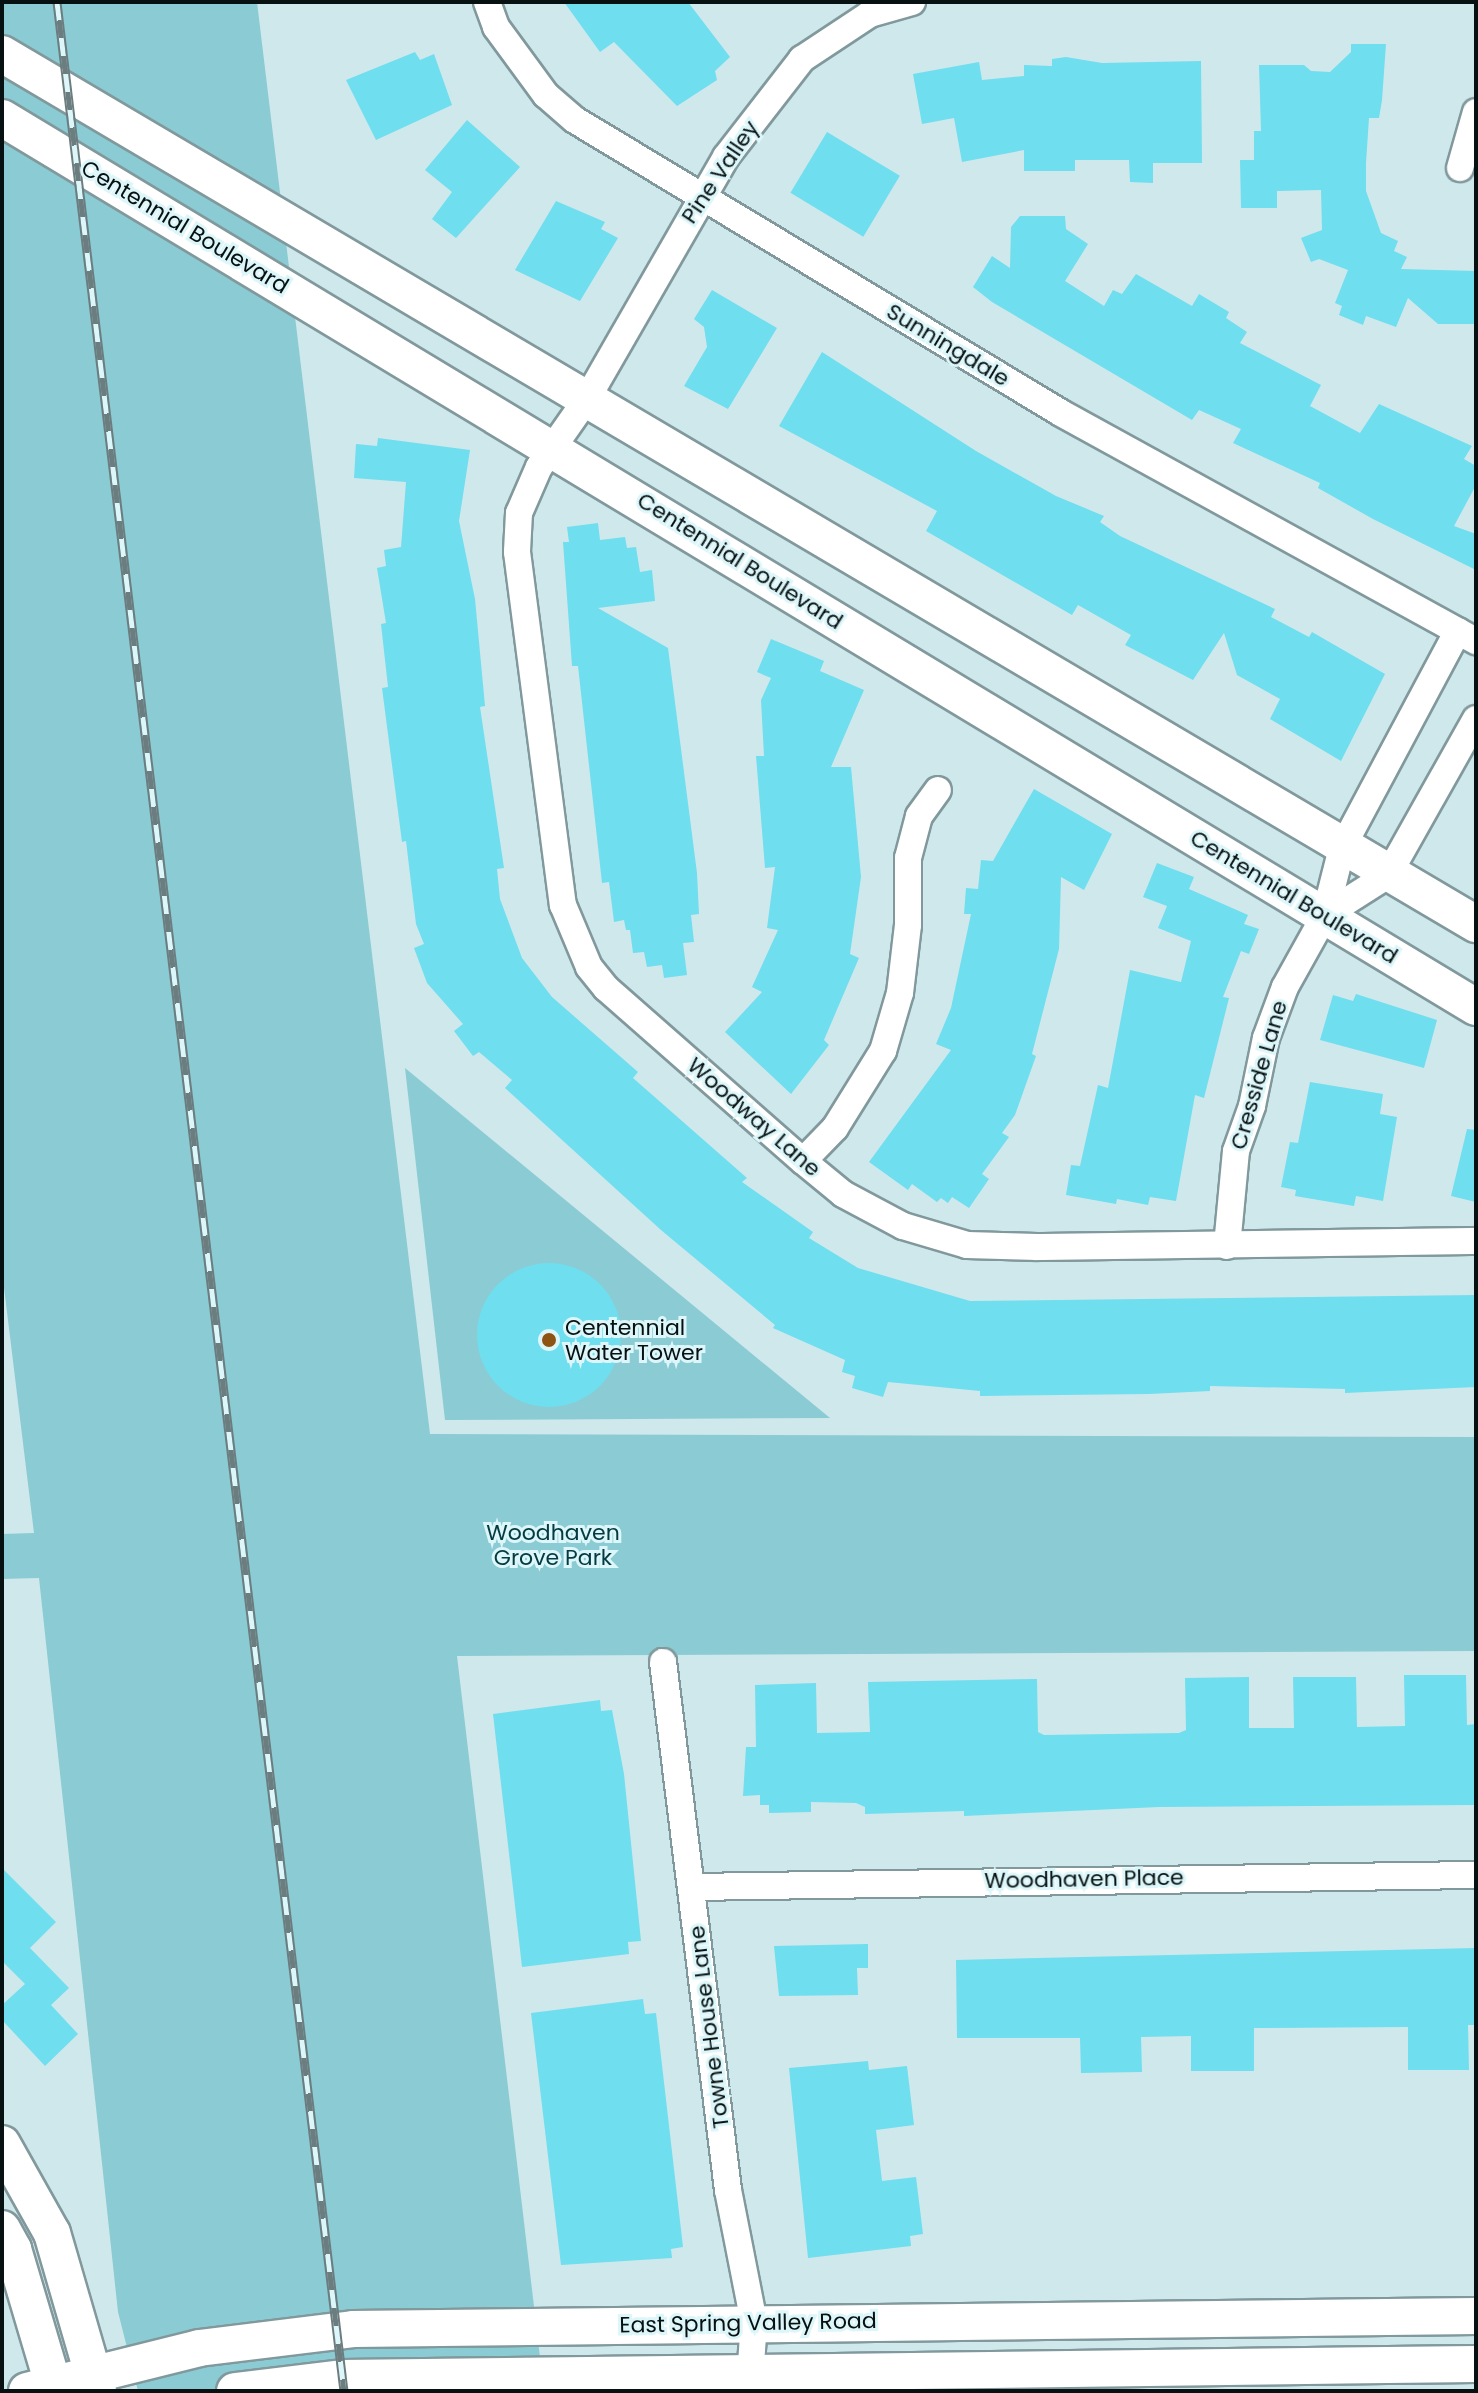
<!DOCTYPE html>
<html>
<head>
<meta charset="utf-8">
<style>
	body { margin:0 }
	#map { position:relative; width:1478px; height:2393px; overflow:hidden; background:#cfe8ec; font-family:Poppins,sans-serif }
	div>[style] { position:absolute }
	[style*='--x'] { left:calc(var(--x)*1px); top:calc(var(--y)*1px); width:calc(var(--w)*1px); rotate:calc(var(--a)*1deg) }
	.green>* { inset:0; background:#8bcbd4 }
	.building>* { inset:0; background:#6fdeef; transform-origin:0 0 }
	.round { border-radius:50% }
	.roads { filter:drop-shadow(2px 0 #81999c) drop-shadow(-2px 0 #81999c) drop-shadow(0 2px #81999c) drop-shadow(0 -2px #81999c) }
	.street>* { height:26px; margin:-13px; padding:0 13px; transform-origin:13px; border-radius:13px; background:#fff }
	.secondary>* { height:36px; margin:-18px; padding:0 18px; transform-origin:18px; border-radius:18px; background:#fff }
	.rail>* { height:9px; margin-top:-4.5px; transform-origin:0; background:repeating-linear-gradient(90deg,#dcf6f9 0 18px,#6c7d80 0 36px); box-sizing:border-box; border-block:2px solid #6c7d80 }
	.dots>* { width:22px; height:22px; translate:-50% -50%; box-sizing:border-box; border:4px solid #dcf6f9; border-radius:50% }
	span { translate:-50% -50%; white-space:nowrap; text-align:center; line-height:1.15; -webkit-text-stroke:6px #dcf6f9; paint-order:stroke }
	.street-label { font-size:22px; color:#081112 }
	.poi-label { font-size:22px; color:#081112 }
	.left { translate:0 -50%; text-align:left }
	.park-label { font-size:22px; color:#033b41 }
	.frame { position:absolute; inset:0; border:4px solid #081112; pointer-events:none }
</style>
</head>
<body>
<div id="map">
	<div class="green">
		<div style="clip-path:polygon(2px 2px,257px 2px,430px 1434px,1476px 1437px,1476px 1651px,457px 1656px,544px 2391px,138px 2391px,118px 2312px,39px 1578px,2px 1579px,2px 1534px,34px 1533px,2px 1271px)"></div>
		<div style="clip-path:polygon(405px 1068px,830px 1418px,445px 1420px)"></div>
	</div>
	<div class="building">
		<div style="clip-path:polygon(564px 2px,688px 2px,730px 57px,715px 71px,717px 80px,677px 106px,614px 42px,600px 52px)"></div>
		<div style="clip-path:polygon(1351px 44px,1386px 44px,1382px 100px,1379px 118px,1369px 118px,1366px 163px,1366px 191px,1381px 233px,1398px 241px,1394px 251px,1407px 257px,1401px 269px,1476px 271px,1476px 324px,1438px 324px,1408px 298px,1396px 327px,1366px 316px,1363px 325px,1339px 315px,1342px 306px,1335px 303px,1348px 270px,1319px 259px,1311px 262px,1301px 238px,1322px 230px,1321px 190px,1277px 191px,1277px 208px,1241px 208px,1240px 160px,1254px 160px,1254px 131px,1261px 131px,1259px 65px,1304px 65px,1311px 71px,1330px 72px,1351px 52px)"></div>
		<div style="clip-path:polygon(415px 52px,420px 60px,434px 54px,452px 105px,376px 140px,346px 80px)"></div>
		<div style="clip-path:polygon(1066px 57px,1102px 63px,1201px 61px,1202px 163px,1153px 163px,1153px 183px,1130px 182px,1129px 160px,1075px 160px,1075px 171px,1024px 171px,1024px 150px,962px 162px,954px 118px,922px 124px,913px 74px,979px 62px,982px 80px,1024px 76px,1024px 65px,1052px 66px,1052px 59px)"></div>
		<div style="clip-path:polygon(467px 120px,520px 167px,456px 238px,432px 219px,452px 192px,425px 170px)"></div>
		<div style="left:827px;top:132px;width:85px;height:71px;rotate:31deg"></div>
		<div style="clip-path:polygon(556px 201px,605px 222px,601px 229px,618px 238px,580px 301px,515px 270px)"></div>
		<div style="clip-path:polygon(1020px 216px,1065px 216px,1066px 229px,1088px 244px,1065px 281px,1104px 306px,1113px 290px,1122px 294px,1136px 274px,1192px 306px,1199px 294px,1229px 312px,1226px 318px,1247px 332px,1240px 343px,1321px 385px,1310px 406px,1360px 433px,1379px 404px,1472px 446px,1464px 459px,1476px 466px,1476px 485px,1454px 526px,1476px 534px,1476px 570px,1373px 519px,1318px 488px,1320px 483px,1233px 443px,1241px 429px,1199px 410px,1192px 420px,992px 302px,973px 287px,992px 256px,1010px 268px,1011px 227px)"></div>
		<div style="clip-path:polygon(712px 290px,777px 328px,728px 409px,684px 386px,707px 347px,704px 327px,694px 319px)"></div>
		<div style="clip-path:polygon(822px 352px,976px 451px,1056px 496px,1104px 516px,1100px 522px,1120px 536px,1275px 609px,1271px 617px,1309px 637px,1312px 632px,1385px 674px,1341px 761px,1270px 719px,1280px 699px,1237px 675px,1224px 633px,1193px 680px,1125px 645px,1131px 635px,1078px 605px,1072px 615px,926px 531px,937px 511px,779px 426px)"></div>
		<div style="clip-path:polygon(378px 438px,470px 450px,459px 521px,475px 599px,485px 706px,480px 707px,504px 868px,497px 869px,500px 899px,522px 958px,552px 997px,638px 1072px,633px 1078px,747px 1178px,742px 1182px,813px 1232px,809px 1238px,858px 1268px,970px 1301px,1476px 1295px,1476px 1387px,1345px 1393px,1345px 1389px,1210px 1386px,1210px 1391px,1149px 1394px,980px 1396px,980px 1391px,888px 1382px,883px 1397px,852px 1388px,855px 1376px,842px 1372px,845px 1360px,773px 1328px,775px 1325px,661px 1230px,505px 1088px,512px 1080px,479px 1052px,473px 1056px,454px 1031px,463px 1024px,427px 983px,414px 948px,424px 944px,416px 924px,406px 841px,402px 842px,382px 688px,388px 687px,381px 624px,386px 623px,377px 568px,386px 566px,384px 550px,401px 547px,406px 482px,354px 478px,356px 444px,377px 446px)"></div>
		<div style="clip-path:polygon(598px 523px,600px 540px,625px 537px,627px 548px,636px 547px,640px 572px,652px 570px,655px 601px,598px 608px,668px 648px,697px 873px,699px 914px,691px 915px,694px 942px,683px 943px,687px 975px,664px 978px,662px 965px,647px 967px,644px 952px,633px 953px,630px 930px,626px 930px,624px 920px,614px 922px,609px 882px,602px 883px,578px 666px,572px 666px,563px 542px,569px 542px,567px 527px)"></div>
		<div style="clip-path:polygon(771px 639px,824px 661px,820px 671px,864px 690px,831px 767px,851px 767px,861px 877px,850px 954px,859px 958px,824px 1040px,829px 1045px,791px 1094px,725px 1032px,762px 992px,752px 987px,778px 930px,767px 928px,775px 867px,765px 868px,756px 756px,764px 756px,761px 700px,771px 678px,757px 672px)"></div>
		<div style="clip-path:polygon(1034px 789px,1112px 834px,1084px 890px,1061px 877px,1059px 949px,1032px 1054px,1036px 1056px,1015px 1115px,1002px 1133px,1009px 1137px,982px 1174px,989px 1179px,969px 1208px,952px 1197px,948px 1203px,941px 1198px,937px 1202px,912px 1184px,908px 1190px,869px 1162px,951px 1050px,936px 1044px,951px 1008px,971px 914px,964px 914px,966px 888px,978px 889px,981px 860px,993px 861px)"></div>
		<div style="clip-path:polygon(1157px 863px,1194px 877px,1189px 889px,1248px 915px,1244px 924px,1259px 929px,1249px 954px,1241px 951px,1223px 997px,1229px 998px,1204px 1098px,1195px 1095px,1176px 1201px,1150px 1197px,1148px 1205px,1117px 1199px,1116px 1204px,1066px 1195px,1071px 1165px,1080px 1166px,1098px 1085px,1108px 1088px,1130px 970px,1181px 982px,1191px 941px,1158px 928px,1167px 906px,1143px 897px)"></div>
		<div style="clip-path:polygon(1356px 994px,1437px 1020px,1424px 1068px,1320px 1040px,1333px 995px,1353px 1001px)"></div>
		<div style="clip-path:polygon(1310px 1082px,1383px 1094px,1380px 1114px,1397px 1117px,1383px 1201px,1356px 1196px,1354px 1206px,1295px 1196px,1296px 1190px,1281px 1187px,1290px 1142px,1298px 1143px)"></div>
		<div style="clip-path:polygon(1467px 1129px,1476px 1130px,1476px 1202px,1451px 1196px)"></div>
		<div class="round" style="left:477px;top:1263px;width:144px;height:144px"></div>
		<div style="clip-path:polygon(1404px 1675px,1466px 1675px,1467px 1725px,1476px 1724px,1476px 1805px,1159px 1807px,964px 1816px,964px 1811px,865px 1814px,865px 1807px,856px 1803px,811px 1802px,811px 1812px,769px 1813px,769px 1805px,760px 1805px,760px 1795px,743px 1796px,746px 1747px,756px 1747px,755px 1685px,816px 1683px,817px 1733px,870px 1732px,868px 1682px,1037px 1679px,1038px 1732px,1044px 1735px,1179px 1733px,1186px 1730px,1185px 1678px,1249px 1677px,1249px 1728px,1294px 1728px,1293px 1677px,1356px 1677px,1357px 1727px,1405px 1726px)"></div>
		<div style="clip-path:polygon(600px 1700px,601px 1711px,612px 1710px,624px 1774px,641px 1941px,628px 1942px,629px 1954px,522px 1967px,493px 1714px)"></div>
		<div style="clip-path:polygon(2px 1868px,56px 1922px,30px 1948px,69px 1988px,51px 2005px,78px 2034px,45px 2066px,2px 2020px,2px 2005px,25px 1984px,2px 1961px)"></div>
		<div style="clip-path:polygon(868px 1944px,868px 1968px,857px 1968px,858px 1995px,779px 1996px,774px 1946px)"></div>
		<div style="clip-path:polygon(1476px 1948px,1476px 2025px,1468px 2025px,1469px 2070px,1408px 2070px,1408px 2027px,1254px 2028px,1254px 2071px,1191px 2071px,1191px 2036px,1141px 2037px,1142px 2072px,1081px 2073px,1080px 2038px,957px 2038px,956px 1960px)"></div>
		<div style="clip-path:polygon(643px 1999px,645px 2014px,656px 2013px,683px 2247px,671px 2249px,672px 2258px,561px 2265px,531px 2013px)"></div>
		<div style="clip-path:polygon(868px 2061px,869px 2070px,907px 2066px,914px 2125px,876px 2130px,882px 2181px,916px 2177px,923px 2234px,910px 2236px,911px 2246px,808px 2258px,789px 2068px)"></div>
	</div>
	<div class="roads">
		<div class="street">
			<div style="--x:487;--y:2;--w:27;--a:70"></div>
			<div style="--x:496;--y:27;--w:84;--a:53.7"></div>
			<div style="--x:546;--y:95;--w:38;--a:41"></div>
			<div style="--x:575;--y:120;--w:567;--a:31.08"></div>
			<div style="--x:1061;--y:413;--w:474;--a:28.8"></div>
			<div style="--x:912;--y:2;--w:44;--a:164.1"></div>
			<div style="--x:870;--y:14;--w:82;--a:146.5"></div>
			<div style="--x:802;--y:59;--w:124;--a:127.8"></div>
			<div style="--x:726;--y:157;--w:280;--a:119.9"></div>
			<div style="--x:586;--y:400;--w:82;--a:125"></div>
			<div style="--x:539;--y:467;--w:50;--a:113.5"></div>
			<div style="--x:519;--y:513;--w:39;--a:93"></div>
			<div style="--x:517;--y:552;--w:356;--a:82.6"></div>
			<div style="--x:563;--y:905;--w:67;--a:67.2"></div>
			<div style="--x:589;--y:967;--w:27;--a:51"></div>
			<div style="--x:606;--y:988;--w:262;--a:41.3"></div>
			<div style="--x:803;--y:1161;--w:52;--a:39.5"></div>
			<div style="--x:843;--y:1194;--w:68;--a:28.1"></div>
			<div style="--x:903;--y:1226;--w:67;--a:16.5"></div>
			<div style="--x:967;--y:1245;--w:70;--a:1.6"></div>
			<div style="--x:1037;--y:1247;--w:439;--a:-0.8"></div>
			<div style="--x:1460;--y:168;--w:58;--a:-74.1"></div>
			<div style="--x:1325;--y:915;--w:75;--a:-32.4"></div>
			<div style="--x:1388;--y:875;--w:179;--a:-60.6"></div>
			<div style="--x:803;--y:1161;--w:46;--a:-45.9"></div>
			<div style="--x:835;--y:1128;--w:91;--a:-58.1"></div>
			<div style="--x:883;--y:1051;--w:60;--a:-73.7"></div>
			<div style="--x:900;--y:993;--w:68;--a:-83.3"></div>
			<div style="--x:908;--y:925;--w:67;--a:-90"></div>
			<div style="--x:908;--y:858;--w:43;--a:-75.3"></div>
			<div style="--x:919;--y:816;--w:32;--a:-54"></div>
			<div style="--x:1227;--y:1246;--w:95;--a:-84.6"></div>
			<div style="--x:1236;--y:1151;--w:48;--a:-70.4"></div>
			<div style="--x:1252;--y:1106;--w:69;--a:-78.4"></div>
			<div style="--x:1266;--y:1038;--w:54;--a:-69.6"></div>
			<div style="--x:1285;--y:987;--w:82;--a:-60.9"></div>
			<div style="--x:1325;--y:915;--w:69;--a:-75.8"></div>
			<div style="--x:1342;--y:848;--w:246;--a:-61.9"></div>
			<div style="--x:663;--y:1662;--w:532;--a:82.98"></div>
			<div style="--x:728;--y:2190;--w:135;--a:78.9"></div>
			<div style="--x:754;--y:2322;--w:69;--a:94.1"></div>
			<div style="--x:692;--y:1887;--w:784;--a:-0.88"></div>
		</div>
		<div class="secondary">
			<div style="--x:2;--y:54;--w:1712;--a:30.55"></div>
			<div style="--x:2;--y:118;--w:1721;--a:31.1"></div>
			<div style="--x:2;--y:2144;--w:102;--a:60.7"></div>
			<div style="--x:52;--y:2233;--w:165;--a:73.8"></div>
			<div style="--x:2;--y:2229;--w:23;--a:61"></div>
			<div style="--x:13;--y:2249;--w:148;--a:73.5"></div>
			<div style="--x:27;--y:2391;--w:177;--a:-14"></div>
			<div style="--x:199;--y:2348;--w:155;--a:-7"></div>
			<div style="--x:353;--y:2329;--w:1123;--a:-0.66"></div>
			<div style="--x:235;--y:2391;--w:108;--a:-6.9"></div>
			<div style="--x:342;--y:2378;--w:1134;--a:-0.71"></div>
		</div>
	</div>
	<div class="rail">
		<div style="--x:57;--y:2;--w:2406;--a:83.15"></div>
	</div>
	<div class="dots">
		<div style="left:549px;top:1340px;background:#8e5411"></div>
	</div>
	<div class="street-label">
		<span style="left:720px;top:172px;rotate:-56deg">Pine Valley</span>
		<span style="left:185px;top:227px;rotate:31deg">Centennial Boulevard</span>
		<span style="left:948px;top:345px;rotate:31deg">Sunningdale</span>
		<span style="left:740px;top:561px;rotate:32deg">Centennial Boulevard</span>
		<span style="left:1294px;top:897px;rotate:31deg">Centennial Boulevard</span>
		<span style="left:1259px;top:1075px;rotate:-74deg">Cresside Lane</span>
		<span style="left:754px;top:1117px;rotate:41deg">Woodway Lane</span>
		<span style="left:1084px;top:1879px;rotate:-1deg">Woodhaven Place</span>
		<span style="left:709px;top:2027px;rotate:-97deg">Towne House Lane</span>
		<span style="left:748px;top:2323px;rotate:-1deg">East Spring Valley Road</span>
	</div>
	<div class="poi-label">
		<span class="left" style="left:565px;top:1340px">Centennial<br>Water Tower</span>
	</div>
	<div class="park-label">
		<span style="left:553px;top:1545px">Woodhaven<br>Grove Park</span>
	</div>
	<div class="frame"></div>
</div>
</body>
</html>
